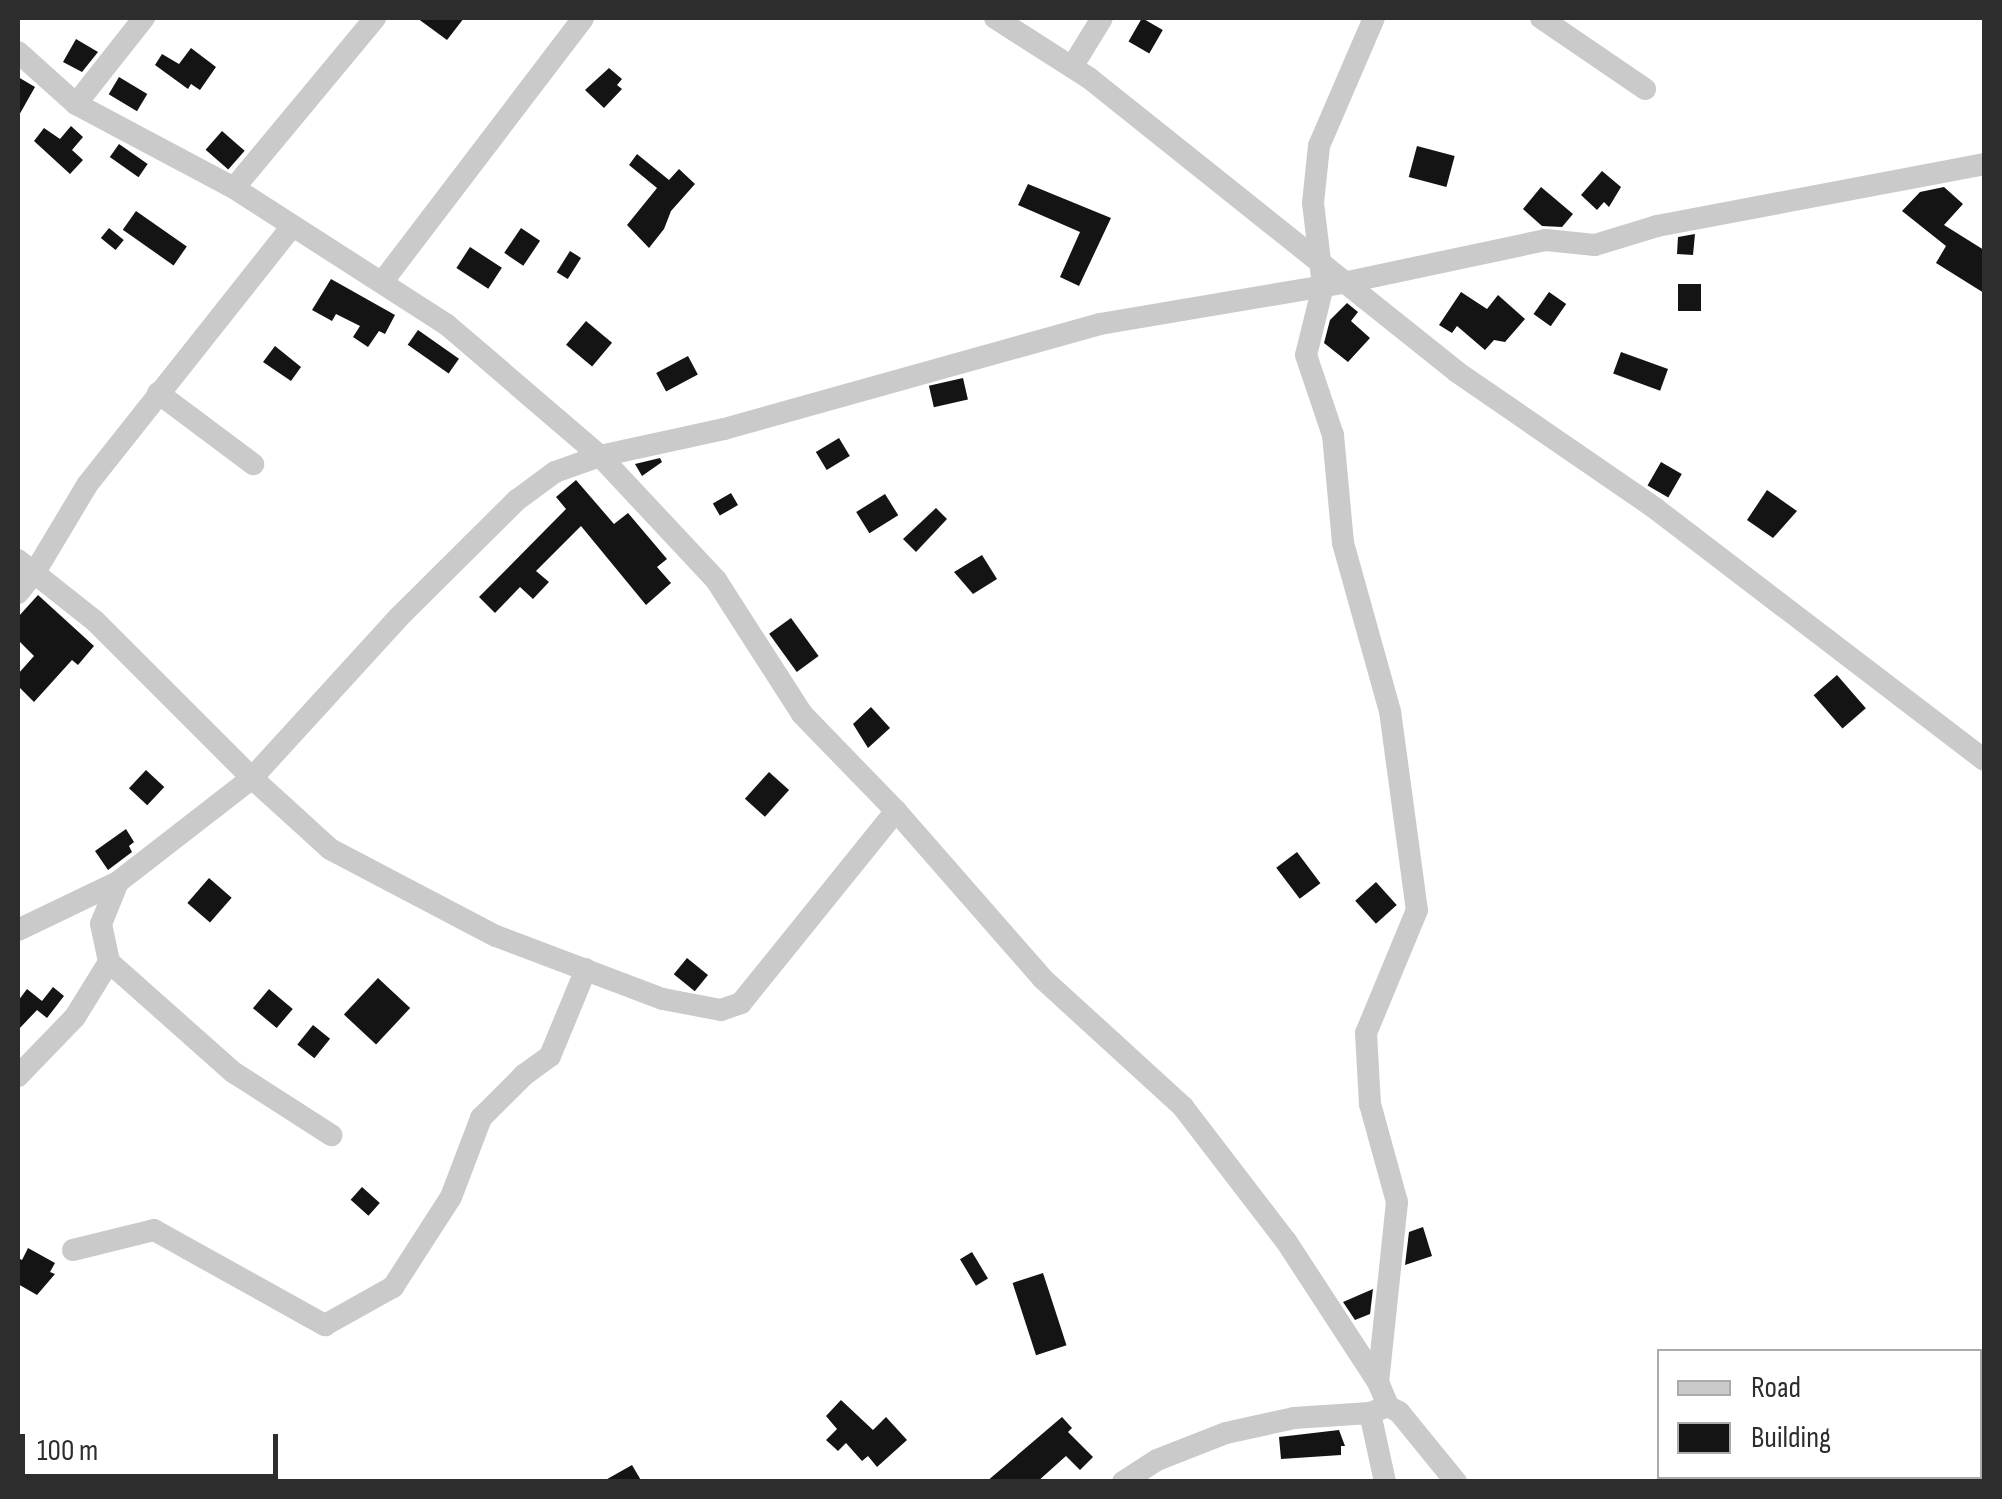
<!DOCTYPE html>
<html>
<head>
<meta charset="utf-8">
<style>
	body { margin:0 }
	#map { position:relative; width:2002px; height:1499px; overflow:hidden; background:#fff; font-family:"Sofia Sans Condensed",sans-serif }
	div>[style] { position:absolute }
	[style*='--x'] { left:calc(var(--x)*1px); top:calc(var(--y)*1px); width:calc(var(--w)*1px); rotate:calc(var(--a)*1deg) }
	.building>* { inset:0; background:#141414; transform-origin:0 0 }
	.minor>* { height:22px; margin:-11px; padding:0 11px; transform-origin:11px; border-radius:11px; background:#cacaca }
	span { translate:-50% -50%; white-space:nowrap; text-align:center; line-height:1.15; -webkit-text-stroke:10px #fff; paint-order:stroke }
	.frame { position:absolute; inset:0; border:20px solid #2d2d2d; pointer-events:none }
	.legend { position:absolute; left:1657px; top:1349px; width:325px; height:130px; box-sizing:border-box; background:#fff; border:2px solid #ababab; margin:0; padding:12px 18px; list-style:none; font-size:30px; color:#2d2d2d }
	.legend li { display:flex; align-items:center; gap:20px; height:50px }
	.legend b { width:50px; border:2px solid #ababab }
	.scale { position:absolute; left:20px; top:1434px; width:258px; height:45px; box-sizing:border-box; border:5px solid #2d2d2d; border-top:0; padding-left:12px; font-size:30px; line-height:35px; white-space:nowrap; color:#2d2d2d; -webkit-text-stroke:8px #fff; paint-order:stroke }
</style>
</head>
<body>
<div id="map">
	<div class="building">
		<div style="clip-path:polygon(417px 18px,464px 18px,447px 40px)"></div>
		<div style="left:1142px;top:18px;width:24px;height:27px;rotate:30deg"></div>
		<div style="clip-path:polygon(76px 39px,98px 52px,82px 72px,63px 62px)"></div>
		<div style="clip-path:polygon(191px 48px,216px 67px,200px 90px,191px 84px,188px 89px,155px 65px,162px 54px,179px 64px)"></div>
		<div style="clip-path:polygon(609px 68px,622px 79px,617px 85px,622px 89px,604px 108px,585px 90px)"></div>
		<div style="clip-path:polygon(18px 77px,35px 87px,18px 117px)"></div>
		<div style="left:119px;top:77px;width:33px;height:20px;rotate:31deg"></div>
		<div style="clip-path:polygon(71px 126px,83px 137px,72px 150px,83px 160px,70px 174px,34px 141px,44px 128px,60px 139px)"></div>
		<div style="left:222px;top:131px;width:30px;height:25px;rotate:41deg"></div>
		<div style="left:119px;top:144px;width:35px;height:16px;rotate:35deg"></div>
		<div style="left:1417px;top:146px;width:39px;height:32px;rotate:15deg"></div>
		<div style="clip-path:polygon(637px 154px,669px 180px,679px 169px,695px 184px,671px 211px,664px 229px,649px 248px,627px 225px,657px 188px,629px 165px)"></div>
		<div style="clip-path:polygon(1602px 171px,1621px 187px,1609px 207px,1604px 202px,1597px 210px,1581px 195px)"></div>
		<div style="clip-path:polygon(1028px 184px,1111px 218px,1079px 286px,1060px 277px,1080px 232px,1018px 205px)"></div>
		<div style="clip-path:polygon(1541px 187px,1573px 214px,1562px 227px,1542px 226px,1523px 209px)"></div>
		<div style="clip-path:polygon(1944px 187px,1963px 204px,1944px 225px,1984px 250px,1984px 293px,1936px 263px,1946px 246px,1902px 211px,1920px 192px)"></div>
		<div style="left:136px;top:211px;width:62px;height:23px;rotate:35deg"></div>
		<div style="left:109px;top:228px;width:19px;height:13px;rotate:39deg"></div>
		<div style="left:521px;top:228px;width:23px;height:30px;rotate:34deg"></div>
		<div style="clip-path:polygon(1695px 234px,1693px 255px,1677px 254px,1678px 237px)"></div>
		<div style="left:470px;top:247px;width:38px;height:25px;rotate:33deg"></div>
		<div style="left:570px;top:251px;width:13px;height:25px;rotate:32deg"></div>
		<div style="clip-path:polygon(331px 279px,395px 315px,385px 334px,379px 331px,368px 347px,353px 337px,360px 326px,336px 314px,332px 321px,312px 310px)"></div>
		<div style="left:1678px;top:284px;width:23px;height:27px"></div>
		<div style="clip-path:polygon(1461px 292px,1487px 309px,1498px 295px,1525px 319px,1505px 342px,1494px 340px,1485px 350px,1457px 326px,1452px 333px,1439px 325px)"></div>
		<div style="left:1549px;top:292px;width:21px;height:27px;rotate:35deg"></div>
		<div style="clip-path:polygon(1347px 303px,1358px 312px,1351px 321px,1370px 338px,1348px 362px,1324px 343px,1330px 320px)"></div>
		<div style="left:586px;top:321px;width:34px;height:31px;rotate:40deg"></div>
		<div style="left:418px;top:330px;width:50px;height:18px;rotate:35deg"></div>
		<div style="clip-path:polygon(275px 346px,301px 367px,291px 381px,263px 362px)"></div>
		<div style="left:1621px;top:352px;width:50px;height:23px;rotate:20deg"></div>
		<div style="left:688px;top:356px;width:21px;height:36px;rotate:62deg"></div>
		<div style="left:963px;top:378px;width:22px;height:35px;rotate:77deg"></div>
		<div style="left:839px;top:438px;width:21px;height:27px;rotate:59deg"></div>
		<div style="clip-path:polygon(660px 458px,662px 462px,642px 476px,635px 464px)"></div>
		<div style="left:1661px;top:462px;width:24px;height:27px;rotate:30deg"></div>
		<div style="clip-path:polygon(576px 480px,614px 524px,628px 513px,667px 559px,657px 567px,671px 583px,646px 605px,581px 526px,536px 571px,549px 582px,533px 599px,520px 587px,495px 613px,479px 597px,566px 509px,556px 497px)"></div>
		<div style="clip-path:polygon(1767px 490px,1797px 511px,1773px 538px,1747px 520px)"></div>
		<div style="left:731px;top:493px;width:14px;height:21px;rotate:60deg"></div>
		<div style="left:885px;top:494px;width:25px;height:34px;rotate:58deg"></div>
		<div style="clip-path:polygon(936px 508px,947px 519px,916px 552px,903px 539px)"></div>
		<div style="clip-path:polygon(982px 555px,997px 579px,973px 594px,954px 572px)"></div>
		<div style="clip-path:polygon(38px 595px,94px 646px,78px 665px,72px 660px,34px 702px,18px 686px,18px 674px,34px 656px,18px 640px,18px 617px)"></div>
		<div style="left:791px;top:618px;width:47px;height:27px;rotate:54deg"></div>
		<div style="left:1837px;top:675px;width:44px;height:31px;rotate:49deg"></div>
		<div style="clip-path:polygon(871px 707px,890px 728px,868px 748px,853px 724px)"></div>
		<div style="left:146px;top:770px;width:25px;height:25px;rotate:43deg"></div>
		<div style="left:769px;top:772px;width:27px;height:36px;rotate:42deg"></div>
		<div style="clip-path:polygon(126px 829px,134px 842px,129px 846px,132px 852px,108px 870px,95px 851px)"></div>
		<div style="left:1297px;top:852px;width:39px;height:26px;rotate:53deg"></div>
		<div style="left:209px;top:878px;width:30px;height:33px;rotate:41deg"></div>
		<div style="left:1376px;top:882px;width:31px;height:28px;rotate:48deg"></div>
		<div style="left:687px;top:958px;width:27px;height:21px;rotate:39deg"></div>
		<div style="left:378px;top:978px;width:44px;height:50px;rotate:43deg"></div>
		<div style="clip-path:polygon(53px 987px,64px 996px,47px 1018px,37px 1010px,18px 1030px,18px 1001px,27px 989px,42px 1001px)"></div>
		<div style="left:269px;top:989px;width:31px;height:25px;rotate:40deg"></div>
		<div style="left:313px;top:1025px;width:22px;height:25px;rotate:39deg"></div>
		<div style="left:362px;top:1187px;width:24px;height:17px;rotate:42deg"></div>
		<div style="clip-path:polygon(1423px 1227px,1432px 1256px,1405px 1265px,1409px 1232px)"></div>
		<div style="clip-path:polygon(28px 1248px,55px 1263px,50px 1272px,55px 1274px,37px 1295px,18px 1284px,18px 1258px,22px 1260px)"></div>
		<div style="left:972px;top:1252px;width:31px;height:14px;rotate:59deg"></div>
		<div style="left:1043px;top:1273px;width:76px;height:32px;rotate:72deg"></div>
		<div style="clip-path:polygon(1373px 1289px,1370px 1314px,1355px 1320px,1343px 1302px)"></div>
		<div style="clip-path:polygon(841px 1400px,873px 1430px,886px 1417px,907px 1440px,877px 1467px,868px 1456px,862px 1461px,846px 1443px,838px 1451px,826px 1440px,837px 1429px,826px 1416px)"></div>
		<div style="clip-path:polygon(1062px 1417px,1072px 1428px,1068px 1432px,1093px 1457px,1080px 1470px,1066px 1456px,1037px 1482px,986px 1482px)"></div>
		<div style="clip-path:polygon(1339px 1430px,1345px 1446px,1341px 1446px,1341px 1455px,1281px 1459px,1279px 1437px)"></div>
		<div style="clip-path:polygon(632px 1465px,642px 1482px,602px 1482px)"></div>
	</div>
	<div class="minor">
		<div style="--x:995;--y:18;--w:112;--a:32.6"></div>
		<div style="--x:1089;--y:78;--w:471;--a:38.6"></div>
		<div style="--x:1457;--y:372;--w:242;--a:34.5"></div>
		<div style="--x:1656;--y:509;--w:413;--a:37.4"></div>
		<div style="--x:1374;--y:18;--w:139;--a:113.3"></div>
		<div style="--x:1319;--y:146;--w:57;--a:96"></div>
		<div style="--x:1313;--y:203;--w:84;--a:83.1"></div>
		<div style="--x:1323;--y:286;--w:71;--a:103.8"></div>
		<div style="--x:1306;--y:355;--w:84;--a:71.4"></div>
		<div style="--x:1333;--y:435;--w:108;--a:84.7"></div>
		<div style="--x:1343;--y:543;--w:174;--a:74.4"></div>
		<div style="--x:1390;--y:711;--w:201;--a:82.3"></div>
		<div style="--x:1417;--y:910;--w:133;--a:112.5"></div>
		<div style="--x:1366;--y:1033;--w:71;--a:86.8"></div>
		<div style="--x:1370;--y:1104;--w:102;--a:74.6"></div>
		<div style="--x:1397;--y:1202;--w:181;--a:96"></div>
		<div style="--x:1541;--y:18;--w:126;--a:34.3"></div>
		<div style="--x:18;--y:52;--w:78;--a:41.9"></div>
		<div style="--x:76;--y:104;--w:179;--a:28"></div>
		<div style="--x:234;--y:188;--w:252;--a:32.7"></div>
		<div style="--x:446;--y:324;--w:203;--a:40.6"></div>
		<div style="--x:600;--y:456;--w:170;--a:46.9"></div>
		<div style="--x:716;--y:580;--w:159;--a:57.3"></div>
		<div style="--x:802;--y:714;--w:135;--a:45.9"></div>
		<div style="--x:896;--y:811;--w:223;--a:48.8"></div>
		<div style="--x:1043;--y:979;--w:190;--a:42.4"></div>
		<div style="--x:1183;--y:1107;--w:169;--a:52.5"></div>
		<div style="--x:1286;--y:1241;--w:168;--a:56.9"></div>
		<div style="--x:1378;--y:1382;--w:26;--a:67"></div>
		<div style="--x:1388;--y:1406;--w:13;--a:29"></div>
		<div style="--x:1399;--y:1412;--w:90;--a:50.8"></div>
		<div style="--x:1072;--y:67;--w:57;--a:-58.5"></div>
		<div style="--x:76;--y:104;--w:110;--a:-51.7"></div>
		<div style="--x:234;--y:188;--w:221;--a:-50.3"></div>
		<div style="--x:383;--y:281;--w:330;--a:-52.7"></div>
		<div style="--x:158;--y:393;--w:119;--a:36.8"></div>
		<div style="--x:18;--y:560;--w:98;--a:38.4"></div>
		<div style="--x:95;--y:621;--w:222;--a:45"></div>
		<div style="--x:252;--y:778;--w:105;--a:42.3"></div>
		<div style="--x:330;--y:849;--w:187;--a:27.7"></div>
		<div style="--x:496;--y:936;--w:178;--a:20.7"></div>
		<div style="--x:663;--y:999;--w:59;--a:10.7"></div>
		<div style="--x:721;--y:1010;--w:21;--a:-19"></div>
		<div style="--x:741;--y:1003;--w:247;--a:-51.1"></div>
		<div style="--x:18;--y:593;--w:27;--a:-51"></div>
		<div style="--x:35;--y:572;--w:101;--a:-59.1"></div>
		<div style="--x:87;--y:485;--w:328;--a:-51.6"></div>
		<div style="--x:118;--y:882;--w:45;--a:112"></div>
		<div style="--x:101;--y:924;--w:39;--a:78"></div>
		<div style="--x:109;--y:962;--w:166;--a:41.6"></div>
		<div style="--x:233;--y:1072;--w:117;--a:32.7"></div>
		<div style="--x:18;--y:930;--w:111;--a:-25.6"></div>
		<div style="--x:118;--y:882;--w:170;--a:-37.8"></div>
		<div style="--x:252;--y:778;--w:219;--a:-47.6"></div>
		<div style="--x:400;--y:616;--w:165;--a:-44.8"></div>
		<div style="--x:517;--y:500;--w:47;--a:-36.4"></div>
		<div style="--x:555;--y:472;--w:48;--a:-19.6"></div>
		<div style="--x:600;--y:456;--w:127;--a:-12.3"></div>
		<div style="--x:724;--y:429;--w:390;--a:-15.6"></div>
		<div style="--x:1100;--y:324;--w:252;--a:-9.6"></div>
		<div style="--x:1348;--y:282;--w:202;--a:-12"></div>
		<div style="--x:1546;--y:240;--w:49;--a:5.8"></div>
		<div style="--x:1595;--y:245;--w:65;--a:-17"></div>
		<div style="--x:1657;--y:226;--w:333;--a:-10.7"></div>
		<div style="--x:18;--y:1076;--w:82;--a:-46"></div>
		<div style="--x:75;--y:1017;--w:65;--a:-58.3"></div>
		<div style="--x:73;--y:1250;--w:83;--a:-13.9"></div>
		<div style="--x:154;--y:1230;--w:196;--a:29.1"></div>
		<div style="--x:325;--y:1325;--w:78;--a:-29.2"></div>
		<div style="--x:393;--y:1287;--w:107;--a:-57.2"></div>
		<div style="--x:451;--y:1197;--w:85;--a:-69.2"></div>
		<div style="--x:481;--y:1118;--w:61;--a:-45"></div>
		<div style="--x:524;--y:1075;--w:32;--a:-36"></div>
		<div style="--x:550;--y:1056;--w:94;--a:-67.5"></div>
		<div style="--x:1370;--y:1413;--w:71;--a:77.7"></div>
		<div style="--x:1123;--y:1482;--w:40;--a:-32.9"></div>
		<div style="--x:1157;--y:1460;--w:74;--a:-21.4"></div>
		<div style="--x:1226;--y:1433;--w:70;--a:-12.4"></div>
		<div style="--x:1294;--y:1418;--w:76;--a:-3.8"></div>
		<div style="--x:1370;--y:1413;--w:19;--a:-21"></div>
	</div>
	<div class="frame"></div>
	<ul class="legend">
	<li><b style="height:12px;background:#cacaca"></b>Road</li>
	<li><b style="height:28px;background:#141414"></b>Building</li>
	</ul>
	<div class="scale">100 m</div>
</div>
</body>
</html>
